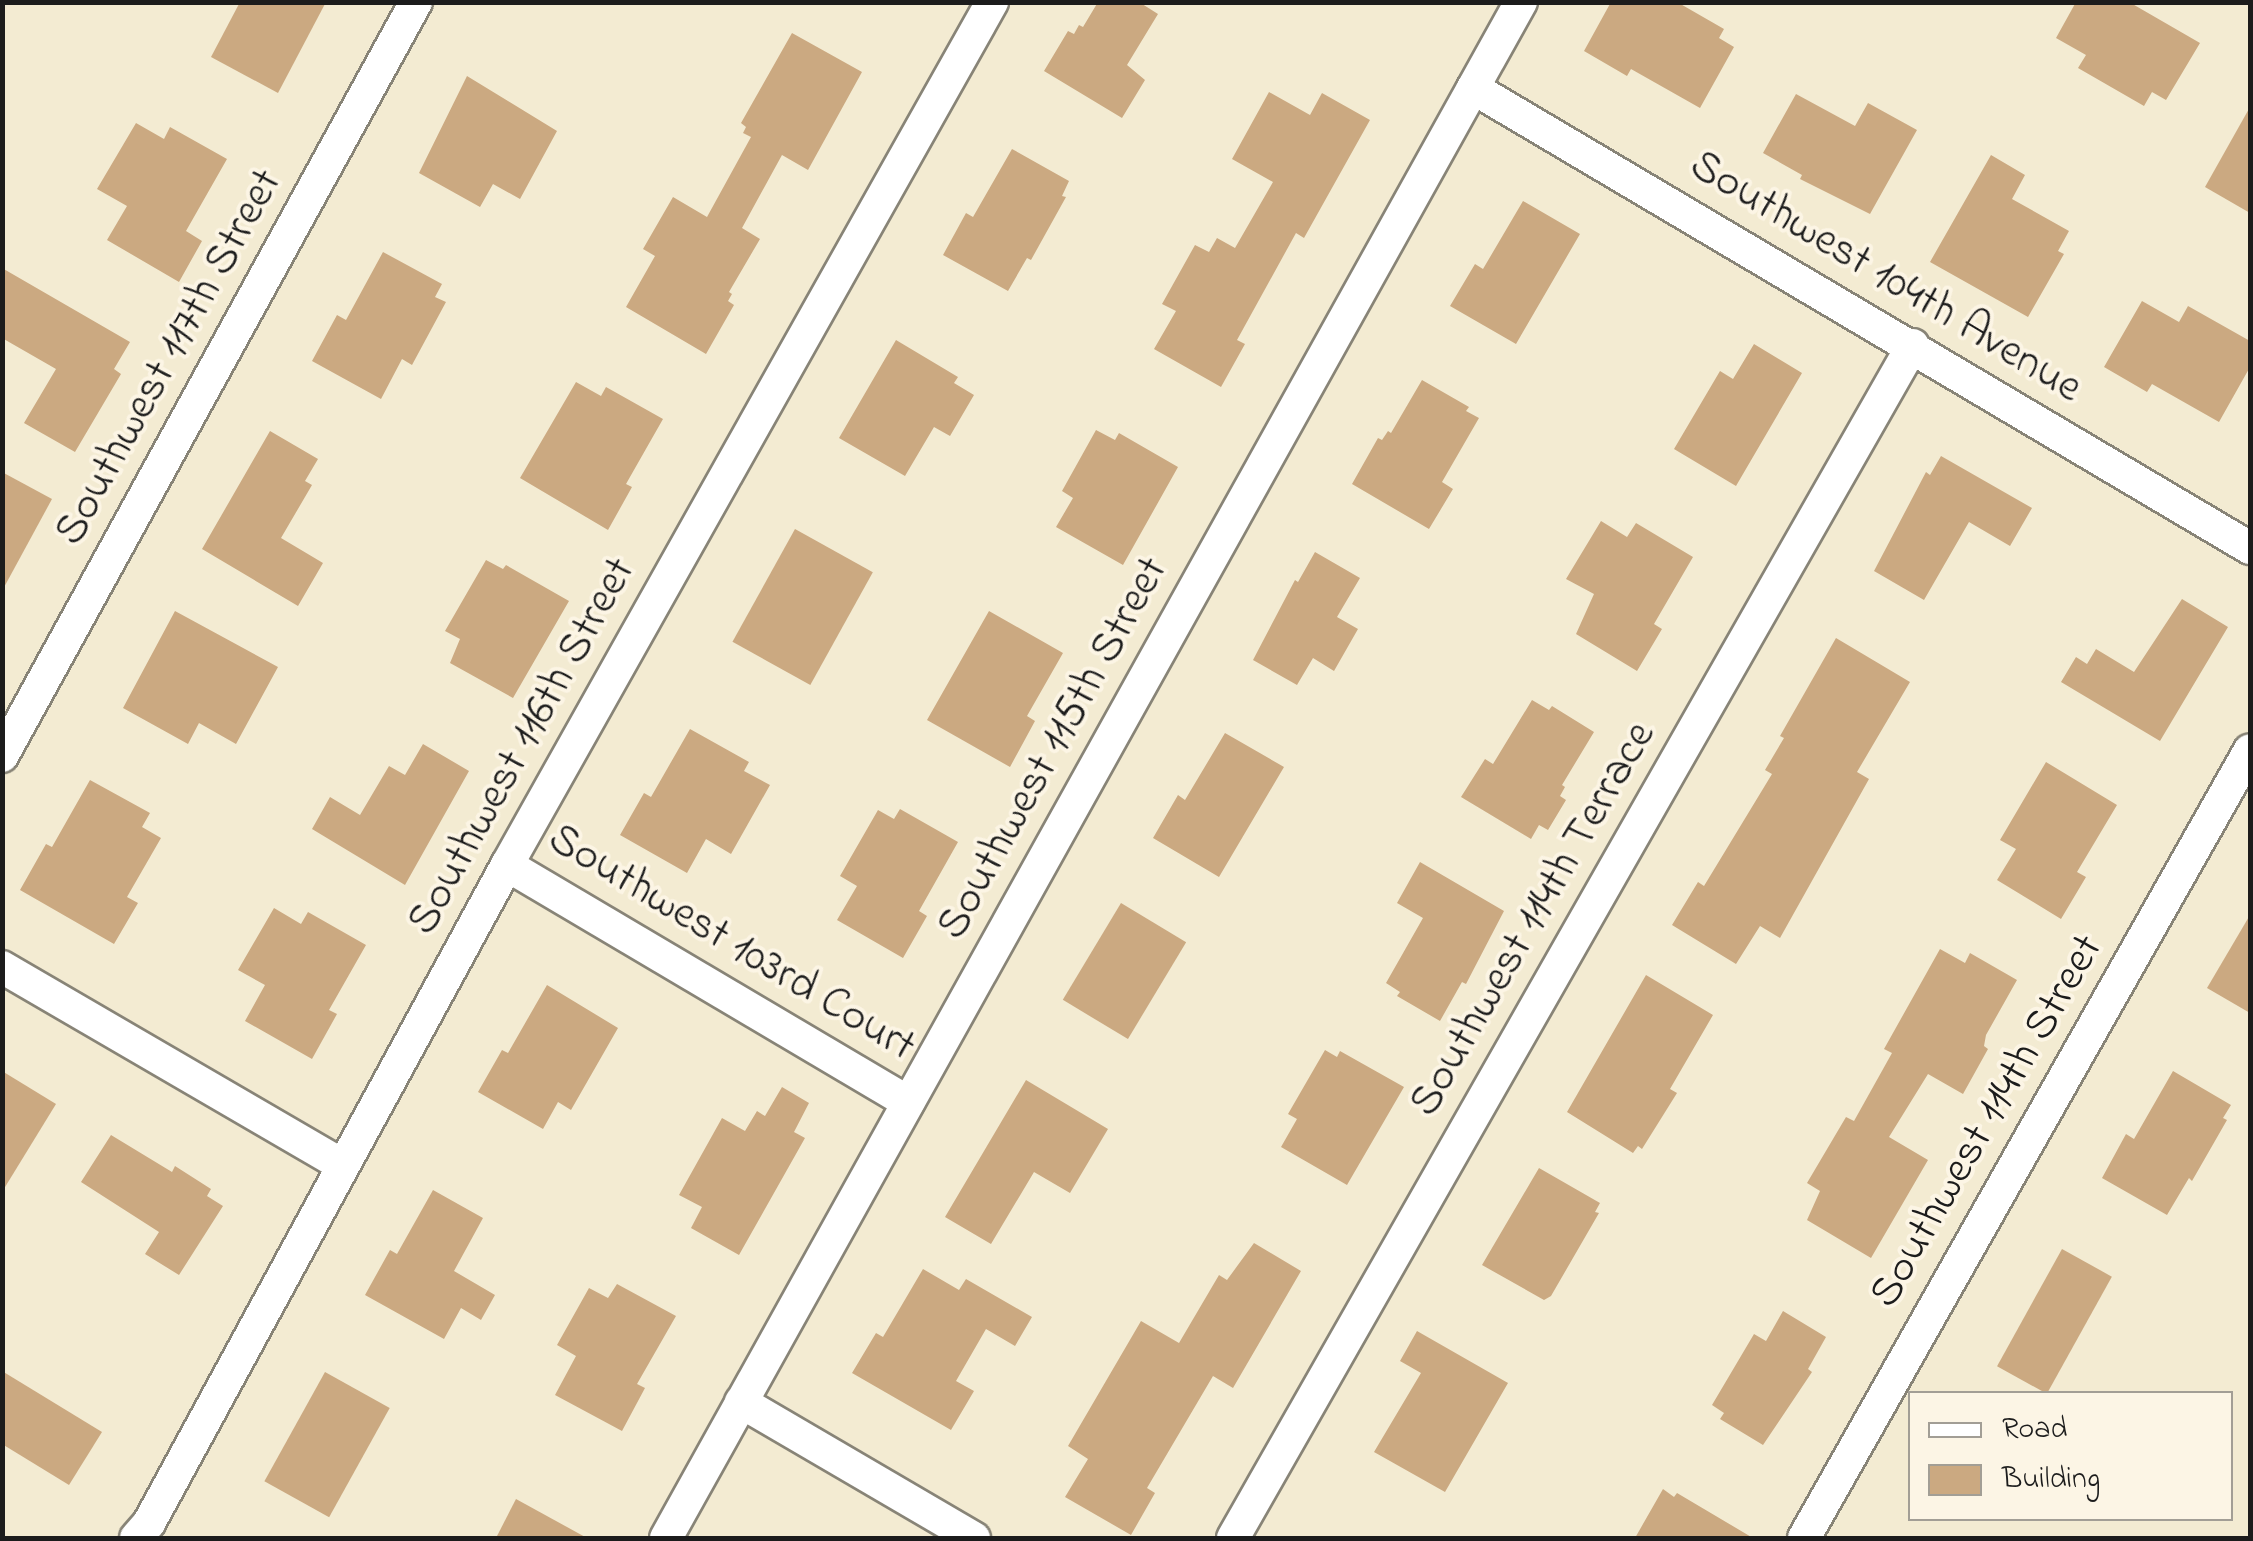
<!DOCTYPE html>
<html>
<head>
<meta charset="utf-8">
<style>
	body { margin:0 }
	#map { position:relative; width:2253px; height:1541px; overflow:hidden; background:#f3ebd2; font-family:"Indie Flower",sans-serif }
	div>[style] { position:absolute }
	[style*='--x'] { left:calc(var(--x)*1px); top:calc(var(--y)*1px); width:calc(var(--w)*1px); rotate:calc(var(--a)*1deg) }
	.building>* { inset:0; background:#cba981; transform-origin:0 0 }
	.roads { filter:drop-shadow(2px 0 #888477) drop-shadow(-2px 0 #888477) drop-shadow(0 2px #888477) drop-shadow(0 -2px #888477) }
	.street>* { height:32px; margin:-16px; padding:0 16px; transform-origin:16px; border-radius:16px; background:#fff }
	span { translate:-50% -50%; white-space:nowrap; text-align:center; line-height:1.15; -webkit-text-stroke:8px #fcf5e5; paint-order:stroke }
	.street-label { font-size:45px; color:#1c1c1c }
	.frame { position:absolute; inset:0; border:5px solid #1c1c1c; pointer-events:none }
	.legend { position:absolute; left:1908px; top:1391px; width:325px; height:130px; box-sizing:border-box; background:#fcf5e5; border:2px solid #a29e95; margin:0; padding:12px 18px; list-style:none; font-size:30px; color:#1c1c1c }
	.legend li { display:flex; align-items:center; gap:20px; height:50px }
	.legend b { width:50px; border:2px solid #a29e95 }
</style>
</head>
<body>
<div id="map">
	<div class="building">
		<div style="clip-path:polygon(240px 2px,326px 2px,278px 93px,211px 57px)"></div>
		<div style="clip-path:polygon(1098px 2px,1139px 2px,1158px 14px,1127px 65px,1145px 80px,1122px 118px,1044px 71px,1068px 31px,1074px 34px,1079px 25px,1083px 27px)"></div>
		<div style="clip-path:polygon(1611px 2px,1677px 2px,1724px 29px,1719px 38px,1734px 47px,1700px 108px,1631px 69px,1627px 76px,1584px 51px)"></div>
		<div style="clip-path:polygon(2076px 2px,2129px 2px,2200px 43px,2166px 100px,2152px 92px,2144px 106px,2078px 68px,2086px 55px,2056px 38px)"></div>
		<div style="clip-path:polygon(792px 33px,862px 72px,808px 170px,782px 155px,742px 228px,760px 239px,729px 292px,732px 294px,728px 301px,734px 305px,706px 354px,626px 307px,655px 256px,643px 249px,673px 197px,707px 217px,751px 137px,743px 133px,746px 127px,741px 123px)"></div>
		<div style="clip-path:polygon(467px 76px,557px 131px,520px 199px,493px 184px,480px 207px,419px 173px)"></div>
		<div style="clip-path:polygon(1269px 92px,1310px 115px,1322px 93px,1370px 120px,1304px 238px,1296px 233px,1237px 340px,1245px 344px,1221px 387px,1154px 349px,1176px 311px,1162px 304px,1195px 245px,1209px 252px,1217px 238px,1235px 248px,1273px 182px,1232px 159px)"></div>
		<div style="clip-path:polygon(1796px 94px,1855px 126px,1868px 103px,1917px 130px,1870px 214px,1800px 179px,1802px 175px,1763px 153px)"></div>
		<div style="clip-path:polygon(2250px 107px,2250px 213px,2205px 187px)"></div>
		<div style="clip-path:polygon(136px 123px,164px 139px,170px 127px,227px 159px,186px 231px,202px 241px,179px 282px,107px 240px,127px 206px,97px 189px)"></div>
		<div style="clip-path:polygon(1012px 149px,1069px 181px,1062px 196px,1066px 197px,1031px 260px,1027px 258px,1008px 291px,943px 255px,966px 213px,973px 217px)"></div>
		<div style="clip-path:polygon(1991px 155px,2025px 175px,2012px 199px,2069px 231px,2058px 251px,2064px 254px,2028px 317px,1930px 262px)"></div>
		<div style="clip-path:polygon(1523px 201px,1580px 234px,1516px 344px,1450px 306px,1475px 264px,1483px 269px)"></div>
		<div style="clip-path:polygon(383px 252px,442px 284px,435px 297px,446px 302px,412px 365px,402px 359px,381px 399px,312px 361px,337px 315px,346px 320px)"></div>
		<div style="clip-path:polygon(2px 268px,130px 342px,114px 369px,121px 374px,75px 452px,24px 423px,56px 369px,2px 338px)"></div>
		<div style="clip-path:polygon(2142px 301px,2179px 322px,2188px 306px,2250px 341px,2250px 367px,2219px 422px,2152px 384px,2147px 392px,2104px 367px)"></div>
		<div style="clip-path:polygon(896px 340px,958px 377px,954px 383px,974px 395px,950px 436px,934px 427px,905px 476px,839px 438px)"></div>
		<div style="clip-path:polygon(1754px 344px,1802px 373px,1736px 486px,1674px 449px,1720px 371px,1733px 379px)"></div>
		<div style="clip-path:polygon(1422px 380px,1469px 407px,1466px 411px,1479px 418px,1442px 482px,1453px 489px,1429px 529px,1352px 484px,1378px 438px,1382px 440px,1388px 431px,1391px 433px)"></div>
		<div style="clip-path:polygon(576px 382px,601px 396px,606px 387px,663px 419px,626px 484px,632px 487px,608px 530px,520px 478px)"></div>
		<div style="clip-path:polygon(1096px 430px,1115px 440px,1119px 433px,1178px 467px,1123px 565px,1056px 527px,1073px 498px,1062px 491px)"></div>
		<div style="clip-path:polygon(270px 431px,318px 459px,305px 481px,312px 485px,281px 538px,323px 563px,298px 606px,202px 549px)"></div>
		<div style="clip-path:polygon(1941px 456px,2032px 508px,2010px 546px,1969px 522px,1924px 600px,1874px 571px,1926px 472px,1930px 475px)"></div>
		<div style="clip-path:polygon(2px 472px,52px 499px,2px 591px)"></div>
		<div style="clip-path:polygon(1601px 521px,1627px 537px,1636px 523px,1693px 557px,1654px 624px,1662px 629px,1637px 671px,1576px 634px,1594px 594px,1566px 579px)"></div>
		<div style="left:795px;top:529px;width:89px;height:129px;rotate:29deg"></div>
		<div style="clip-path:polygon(1315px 552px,1360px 578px,1337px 617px,1358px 629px,1334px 671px,1313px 658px,1297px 685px,1253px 660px,1295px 580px,1298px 582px)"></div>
		<div style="clip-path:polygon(486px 560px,503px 569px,506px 565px,569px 601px,513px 698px,450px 663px,460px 639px,445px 631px)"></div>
		<div style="clip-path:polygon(2182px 599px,2228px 627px,2160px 741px,2061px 682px,2076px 657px,2087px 664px,2096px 649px,2134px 672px)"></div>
		<div style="clip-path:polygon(175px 611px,278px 667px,236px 744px,199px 723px,188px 744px,123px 708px)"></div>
		<div style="clip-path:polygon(989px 611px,1063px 653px,1027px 716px,1035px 721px,1010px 767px,927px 720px)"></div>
		<div style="clip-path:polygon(1836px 638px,1910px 682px,1857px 772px,1869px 779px,1780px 938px,1760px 926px,1736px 964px,1672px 925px,1698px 882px,1704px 886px,1772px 774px,1765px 770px,1784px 738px,1780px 736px)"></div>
		<div style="clip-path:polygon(1532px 700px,1549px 710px,1552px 706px,1594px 732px,1562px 785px,1565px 787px,1560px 796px,1566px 800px,1548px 830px,1539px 825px,1531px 839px,1461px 797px,1485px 759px,1493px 764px)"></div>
		<div style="clip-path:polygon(690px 729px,749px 762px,744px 771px,770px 785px,731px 854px,706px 839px,687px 873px,620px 835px,644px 793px,651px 797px)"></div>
		<div style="clip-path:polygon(1225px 733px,1284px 767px,1219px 877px,1153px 838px,1178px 795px,1185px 800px)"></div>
		<div style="clip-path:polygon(423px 744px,469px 771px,405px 885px,312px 829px,330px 797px,360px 815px,389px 766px,405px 775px)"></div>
		<div style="clip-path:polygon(2046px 762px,2117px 805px,2077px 872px,2086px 877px,2061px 919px,1997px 880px,2016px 849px,2000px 840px)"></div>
		<div style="clip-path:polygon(90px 780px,150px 813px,142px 827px,161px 838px,127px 897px,138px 903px,114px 944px,20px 890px,46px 844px,52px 847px)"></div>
		<div style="clip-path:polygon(900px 809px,958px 842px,919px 911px,927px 916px,903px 958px,837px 920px,857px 886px,840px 876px,878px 810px,894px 819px)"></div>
		<div style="clip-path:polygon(1420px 862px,1504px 911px,1466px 984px,1462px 982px,1440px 1021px,1397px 996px,1400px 992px,1386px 983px,1423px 918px,1397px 903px)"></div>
		<div style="left:1121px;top:903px;width:76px;height:113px;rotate:31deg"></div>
		<div style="clip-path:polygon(274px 908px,301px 924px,308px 912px,366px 945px,329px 1010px,337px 1014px,312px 1059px,245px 1021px,265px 985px,238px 970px)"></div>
		<div style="clip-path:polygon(2250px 915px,2250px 1013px,2207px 988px)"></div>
		<div style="clip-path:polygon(1940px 949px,1965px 963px,1970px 953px,2017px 980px,1986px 1035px,1984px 1046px,1988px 1049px,1963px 1094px,1928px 1074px,1889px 1137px,1928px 1160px,1871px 1258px,1807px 1220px,1820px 1191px,1807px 1183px,1846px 1117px,1854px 1121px,1892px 1053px,1884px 1049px)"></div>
		<div style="clip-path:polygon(1646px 975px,1713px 1015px,1670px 1089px,1677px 1093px,1642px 1149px,1638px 1146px,1633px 1153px,1567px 1112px)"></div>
		<div style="clip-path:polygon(547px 985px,618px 1028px,571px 1110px,558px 1102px,543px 1129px,478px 1092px,502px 1050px,508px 1053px)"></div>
		<div style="clip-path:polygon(1325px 1050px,1337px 1057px,1340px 1051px,1404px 1087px,1347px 1185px,1281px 1147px,1297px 1119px,1288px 1114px)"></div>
		<div style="clip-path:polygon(2px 1071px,56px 1104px,2px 1192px)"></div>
		<div style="clip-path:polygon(2173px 1071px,2231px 1105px,2223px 1118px,2227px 1120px,2192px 1181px,2189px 1178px,2167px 1215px,2102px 1178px,2126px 1134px,2134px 1139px)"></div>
		<div style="clip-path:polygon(1026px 1080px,1108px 1129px,1070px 1193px,1034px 1172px,991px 1244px,945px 1217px)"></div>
		<div style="clip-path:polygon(782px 1087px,809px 1103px,794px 1132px,805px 1138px,739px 1255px,691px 1228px,702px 1207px,679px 1195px,722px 1118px,745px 1131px,757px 1111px,765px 1116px)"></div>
		<div style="clip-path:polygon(111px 1135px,172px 1172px,175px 1166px,211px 1189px,207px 1196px,223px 1206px,179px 1275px,145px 1254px,159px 1232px,81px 1182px)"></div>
		<div style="clip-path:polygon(1539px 1168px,1600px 1203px,1595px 1212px,1599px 1213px,1551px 1296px,1544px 1300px,1482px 1265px)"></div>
		<div style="clip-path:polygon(433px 1190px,483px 1218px,454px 1271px,495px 1295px,481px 1320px,461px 1308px,444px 1339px,365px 1295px,390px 1250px,397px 1254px)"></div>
		<div style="clip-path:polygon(1254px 1243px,1301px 1271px,1233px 1388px,1213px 1376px,1147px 1488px,1155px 1493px,1131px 1535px,1065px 1497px,1088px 1459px,1068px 1446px,1141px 1321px,1179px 1343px,1219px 1275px,1227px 1280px)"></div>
		<div style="left:2062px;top:1249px;width:57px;height:134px;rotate:29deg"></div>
		<div style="clip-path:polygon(923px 1269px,959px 1290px,966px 1279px,1032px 1317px,1015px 1346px,986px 1329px,956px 1381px,974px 1391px,951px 1430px,852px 1373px,876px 1333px,883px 1337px)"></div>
		<div style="clip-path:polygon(617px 1284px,676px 1316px,637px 1384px,645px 1388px,622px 1431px,555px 1395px,576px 1356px,557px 1345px,589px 1288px,608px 1298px)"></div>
		<div style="clip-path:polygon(1783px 1311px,1826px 1337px,1808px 1369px,1812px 1372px,1763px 1445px,1720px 1419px,1724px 1413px,1712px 1405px,1754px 1334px,1766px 1341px)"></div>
		<div style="clip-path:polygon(1417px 1331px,1508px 1383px,1445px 1492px,1374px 1452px,1421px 1373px,1400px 1361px)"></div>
		<div style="clip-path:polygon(2px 1371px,102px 1432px,69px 1485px,2px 1444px)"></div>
		<div style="left:325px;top:1372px;width:74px;height:125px;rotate:29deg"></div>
		<div style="clip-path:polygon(1663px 1489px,1674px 1497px,1677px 1493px,1753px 1538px,1635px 1538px)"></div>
		<div style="clip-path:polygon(516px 1499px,587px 1538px,496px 1538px)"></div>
	</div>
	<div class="roads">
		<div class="street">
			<div style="--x:1473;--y:88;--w:903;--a:30.63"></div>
			<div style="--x:2;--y:756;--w:860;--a:-61.23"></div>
			<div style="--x:507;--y:865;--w:466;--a:30.6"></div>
			<div style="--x:2;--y:967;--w:393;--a:30.2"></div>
			<div style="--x:741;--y:1402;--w:270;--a:30.3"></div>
			<div style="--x:136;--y:1538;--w:20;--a:-49"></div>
			<div style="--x:149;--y:1523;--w:749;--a:-61.45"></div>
			<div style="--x:507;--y:865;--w:990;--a:-60.66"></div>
			<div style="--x:666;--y:1538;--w:1758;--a:-60.9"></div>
			<div style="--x:1233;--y:1538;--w:1373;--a:-60.32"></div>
			<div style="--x:1804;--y:1538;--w:905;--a:-60.49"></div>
		</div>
	</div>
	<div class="street-label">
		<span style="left:1885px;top:278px;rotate:31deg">Southwest 104th Avenue</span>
		<span style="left:170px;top:358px;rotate:-61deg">Southwest 117th Street</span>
		<span style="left:523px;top:747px;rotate:-61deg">Southwest 116th Street</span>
		<span style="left:1054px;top:749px;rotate:-61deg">Southwest 115th Street</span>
		<span style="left:1534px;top:920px;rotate:-60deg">Southwest 114th Terrace</span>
		<span style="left:731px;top:944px;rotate:31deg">Southwest 103rd Court</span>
		<span style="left:1988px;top:1122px;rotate:-60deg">Southwest 114th Street</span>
	</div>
	<div class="frame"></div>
	<ul class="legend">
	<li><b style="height:12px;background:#fff"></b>Road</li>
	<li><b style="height:28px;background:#cba981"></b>Building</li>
	</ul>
</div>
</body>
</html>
